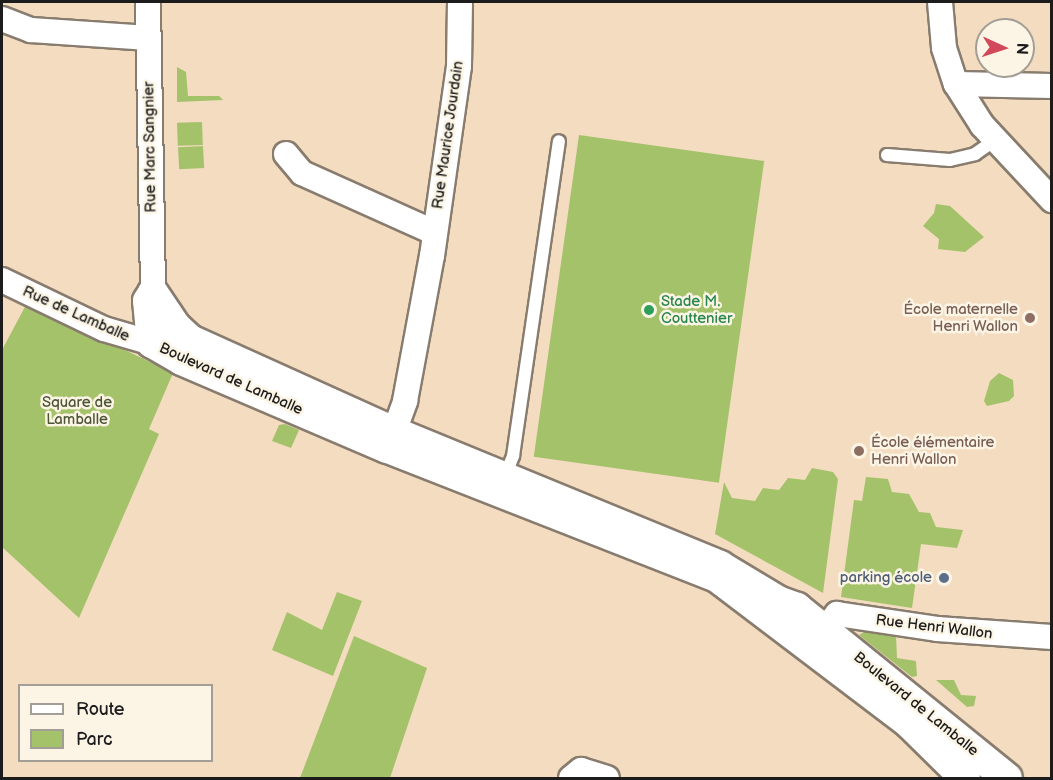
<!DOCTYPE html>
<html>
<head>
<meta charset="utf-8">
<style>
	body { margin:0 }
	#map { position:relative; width:1053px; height:780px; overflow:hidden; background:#f4dcc0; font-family:"Balsamiq Sans",sans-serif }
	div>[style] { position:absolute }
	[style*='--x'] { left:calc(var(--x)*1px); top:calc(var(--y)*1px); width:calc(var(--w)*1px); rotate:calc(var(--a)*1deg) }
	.green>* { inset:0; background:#a4c26a; transform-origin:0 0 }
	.roads { filter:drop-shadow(2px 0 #887c6e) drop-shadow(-2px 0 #887c6e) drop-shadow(0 2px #887c6e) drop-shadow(0 -2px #887c6e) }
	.service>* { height:12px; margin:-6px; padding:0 6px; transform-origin:6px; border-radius:6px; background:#fff }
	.minor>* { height:24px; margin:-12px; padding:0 12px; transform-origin:12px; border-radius:12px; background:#fff }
	.tertiary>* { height:30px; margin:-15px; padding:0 15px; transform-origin:15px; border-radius:15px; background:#fff }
	.dots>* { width:16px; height:16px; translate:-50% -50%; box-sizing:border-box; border:3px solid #fcf5e5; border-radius:50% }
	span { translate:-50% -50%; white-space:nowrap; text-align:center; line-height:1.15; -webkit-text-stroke:5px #fcf5e5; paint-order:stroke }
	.street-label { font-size:15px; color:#1c1c1c }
	.leisure-label { font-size:15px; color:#27864d }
	.left { translate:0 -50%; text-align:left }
	.education-label { font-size:15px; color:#785e54 }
	.right { translate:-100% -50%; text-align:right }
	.park-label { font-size:15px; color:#4c5637 }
	.service-label { font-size:15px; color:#4e5e75 }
	.frame { position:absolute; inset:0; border:3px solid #1c1c1c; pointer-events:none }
	.legend { position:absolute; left:18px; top:684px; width:195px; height:78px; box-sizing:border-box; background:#fcf5e5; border:2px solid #a29e95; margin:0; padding:8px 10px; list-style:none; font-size:18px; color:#1c1c1c }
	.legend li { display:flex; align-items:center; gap:12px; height:30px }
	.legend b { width:30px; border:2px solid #a29e95 }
	.north { position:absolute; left:975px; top:18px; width:60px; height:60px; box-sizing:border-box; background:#fcf5e5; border:2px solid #a29e95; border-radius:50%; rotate:93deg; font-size:16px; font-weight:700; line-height:24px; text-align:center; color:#1c1c1c }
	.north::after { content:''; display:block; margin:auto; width:21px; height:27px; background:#d1495b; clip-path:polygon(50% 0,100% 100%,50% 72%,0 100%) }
</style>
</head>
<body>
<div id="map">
	<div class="green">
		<div style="clip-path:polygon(177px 67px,186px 72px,188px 96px,219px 96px,223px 100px,177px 102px)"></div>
		<div style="left:202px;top:122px;width:23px;height:25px;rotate:88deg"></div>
		<div style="left:579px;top:135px;width:187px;height:325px;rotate:8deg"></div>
		<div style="left:203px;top:146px;width:22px;height:25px;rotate:87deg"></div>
		<div style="clip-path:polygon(936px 204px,950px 206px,984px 237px,965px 252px,938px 249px,939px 239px,923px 226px,934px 213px)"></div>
		<div style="clip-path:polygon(27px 303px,173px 373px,149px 429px,159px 434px,79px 618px,2px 547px,2px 350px)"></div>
		<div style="clip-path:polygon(999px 373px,1013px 380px,1014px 396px,1009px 401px,987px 406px,984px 401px,990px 381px)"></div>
		<div style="clip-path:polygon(285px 424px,299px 430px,291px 448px,272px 441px,279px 425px)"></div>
		<div style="clip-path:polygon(812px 468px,833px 472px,838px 479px,823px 593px,715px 534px,724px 482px,732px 498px,755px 501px,763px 488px,779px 490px,788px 478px,805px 480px)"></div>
		<div style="clip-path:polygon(866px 477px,888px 479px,892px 492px,909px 494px,919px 512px,930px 513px,936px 527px,963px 530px,957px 548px,921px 544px,912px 608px,841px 597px,854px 500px,862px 501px)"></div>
		<div style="clip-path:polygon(337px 592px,362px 601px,333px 676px,272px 650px,287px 612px,322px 630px)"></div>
		<div style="clip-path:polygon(864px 632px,896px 635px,897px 658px,916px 661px,917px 676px,912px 677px,859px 635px)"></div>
		<div style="clip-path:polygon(354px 636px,427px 668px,390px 778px,300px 778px)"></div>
		<div style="clip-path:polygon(936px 680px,954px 680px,961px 695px,976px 696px,974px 706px,967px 707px)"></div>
	</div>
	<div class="roads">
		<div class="service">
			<div style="--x:887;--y:155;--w:63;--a:4.5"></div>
			<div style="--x:950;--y:160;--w:26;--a:-13"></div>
			<div style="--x:975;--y:154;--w:24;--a:-35"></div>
			<div style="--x:505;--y:476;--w:22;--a:-68"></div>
			<div style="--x:513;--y:456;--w:318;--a:-81.7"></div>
		</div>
		<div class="minor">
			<div style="--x:148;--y:2;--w:291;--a:89"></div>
			<div style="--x:940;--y:2;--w:46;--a:85"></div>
			<div style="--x:944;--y:48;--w:38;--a:72"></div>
			<div style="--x:956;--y:84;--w:49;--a:57.6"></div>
			<div style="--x:982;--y:125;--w:103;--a:47"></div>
			<div style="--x:2;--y:19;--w:31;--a:21"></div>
			<div style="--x:31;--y:30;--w:118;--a:3.9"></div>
			<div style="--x:956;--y:84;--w:96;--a:1.2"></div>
			<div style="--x:286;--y:154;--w:25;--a:50"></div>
			<div style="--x:302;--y:173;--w:144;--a:24.2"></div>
			<div style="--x:2;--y:280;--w:113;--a:25.7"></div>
			<div style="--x:104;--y:329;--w:50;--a:16.3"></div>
			<div style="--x:394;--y:432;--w:33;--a:-70"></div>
			<div style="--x:405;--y:401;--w:147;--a:-79.5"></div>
			<div style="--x:432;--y:256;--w:192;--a:-81.9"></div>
			<div style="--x:459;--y:66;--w:64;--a:-89.1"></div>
			<div style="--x:824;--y:630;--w:21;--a:-51"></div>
			<div style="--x:837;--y:614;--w:101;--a:8.5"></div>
			<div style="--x:937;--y:629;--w:115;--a:4"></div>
			<div style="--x:571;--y:778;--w:13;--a:-39"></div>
			<div style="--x:581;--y:770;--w:27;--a:17"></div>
		</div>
		<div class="tertiary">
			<div style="--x:965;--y:778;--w:80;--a:-135.5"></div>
			<div style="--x:908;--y:722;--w:240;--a:-142.8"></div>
			<div style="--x:717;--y:577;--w:354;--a:-158.6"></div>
			<div style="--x:387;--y:448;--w:223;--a:-156.8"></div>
			<div style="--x:182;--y:360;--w:34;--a:-150"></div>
			<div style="--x:152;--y:343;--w:42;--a:-95.4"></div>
			<div style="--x:148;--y:301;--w:9;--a:-58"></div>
			<div style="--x:153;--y:293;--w:40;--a:56"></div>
			<div style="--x:175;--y:326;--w:21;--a:43"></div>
			<div style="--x:190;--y:340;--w:224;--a:24.3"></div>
			<div style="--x:394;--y:432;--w:352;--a:22.3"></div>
			<div style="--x:720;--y:566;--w:68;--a:31.1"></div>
			<div style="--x:778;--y:601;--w:20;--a:20"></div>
			<div style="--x:797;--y:608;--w:270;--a:39"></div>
		</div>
	</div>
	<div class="dots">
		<div style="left:649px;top:310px;background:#2e9e5b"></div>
		<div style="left:1030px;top:318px;background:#8d6e63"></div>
		<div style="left:859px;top:451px;background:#8d6e63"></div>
		<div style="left:944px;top:578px;background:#5c6f8a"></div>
	</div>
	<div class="street-label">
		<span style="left:448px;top:135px;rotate:-82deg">Rue Maurice Jourdain</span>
		<span style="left:150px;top:147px;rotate:-91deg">Rue Marc Sangnier</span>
		<span style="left:76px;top:314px;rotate:24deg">Rue de Lamballe</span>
		<span style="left:231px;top:379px;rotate:24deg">Boulevard de Lamballe</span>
		<span style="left:934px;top:627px;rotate:7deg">Rue Henri Wallon</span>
		<span style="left:916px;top:704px;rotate:39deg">Boulevard de Lamballe</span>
	</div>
	<div class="leisure-label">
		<span class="left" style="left:661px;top:310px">Stade M.<br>Couttenier</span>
	</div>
	<div class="education-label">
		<span class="right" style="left:1018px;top:318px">École maternelle<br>Henri Wallon</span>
		<span class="left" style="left:871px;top:451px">École élémentaire<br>Henri Wallon</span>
	</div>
	<div class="park-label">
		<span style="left:77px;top:411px">Square de<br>Lamballe</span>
	</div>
	<div class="service-label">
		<span class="right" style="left:932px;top:578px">parking école</span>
	</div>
	<div class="frame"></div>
	<ul class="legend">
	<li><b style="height:8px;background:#fff"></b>Route</li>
	<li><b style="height:16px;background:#a4c26a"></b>Parc</li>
	</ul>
	<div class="north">N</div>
</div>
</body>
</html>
